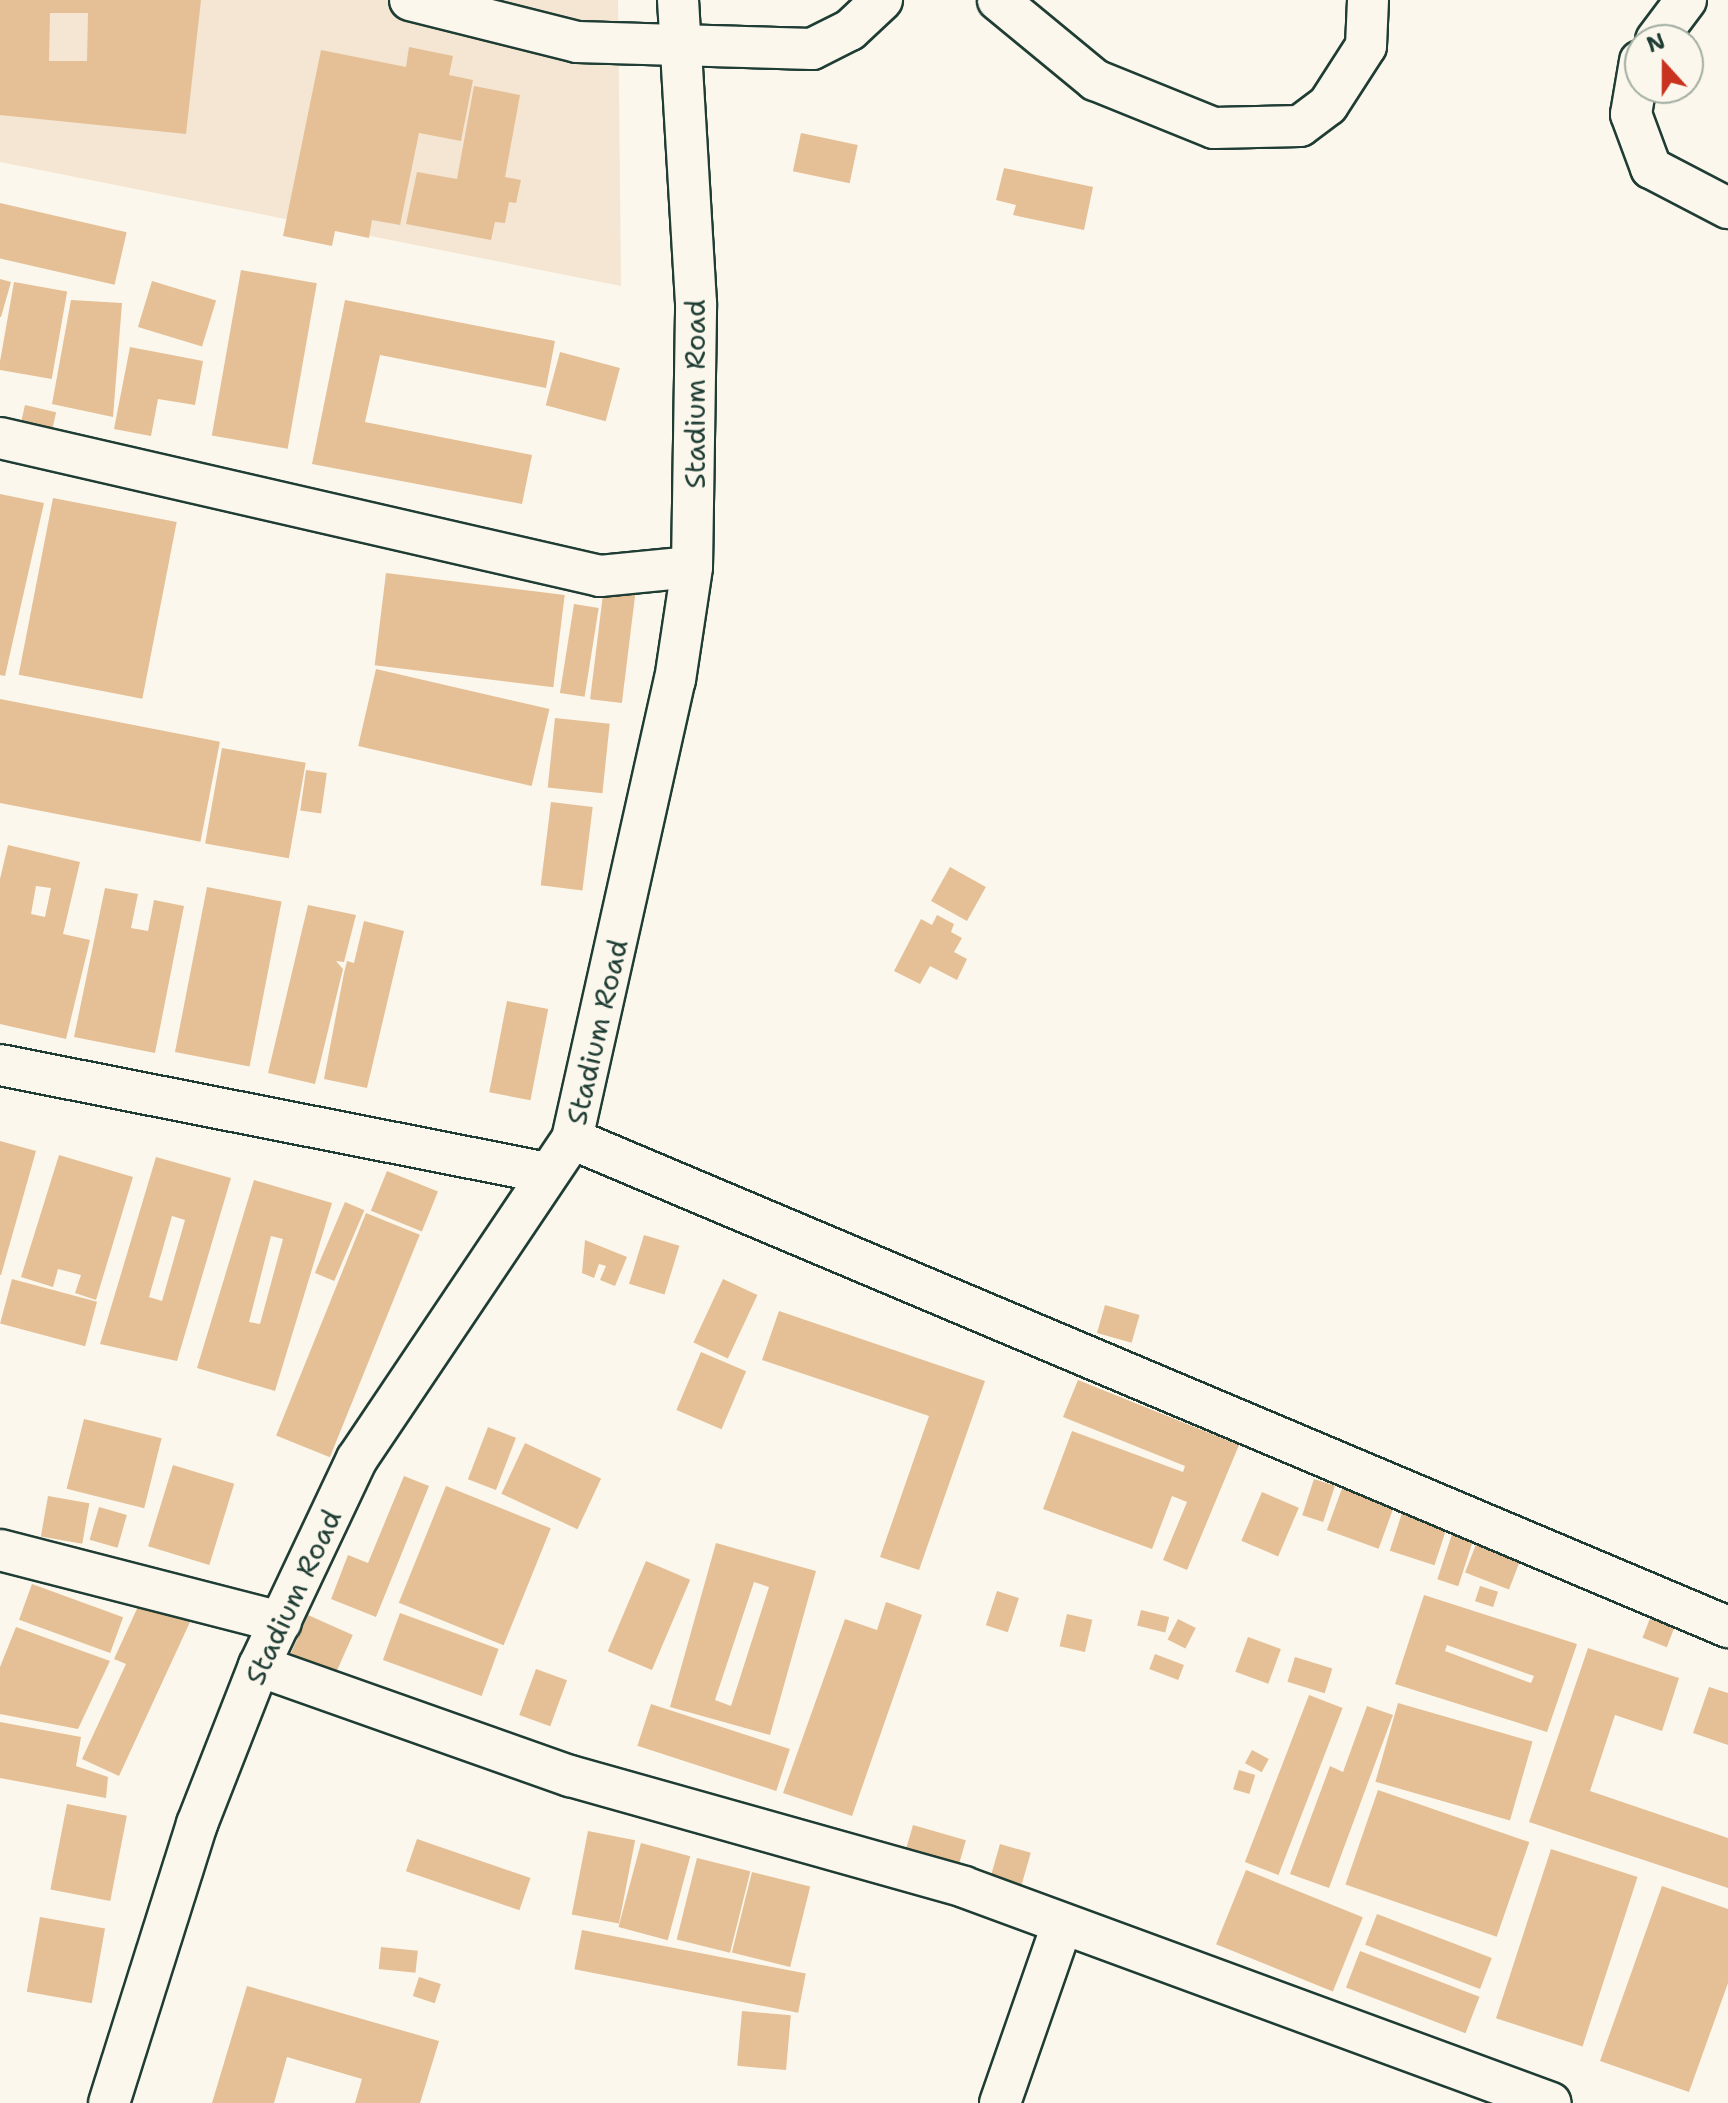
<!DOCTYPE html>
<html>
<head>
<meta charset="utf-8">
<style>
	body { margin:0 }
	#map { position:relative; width:1728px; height:2103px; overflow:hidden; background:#fbf7ec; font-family:"Shantell Sans",sans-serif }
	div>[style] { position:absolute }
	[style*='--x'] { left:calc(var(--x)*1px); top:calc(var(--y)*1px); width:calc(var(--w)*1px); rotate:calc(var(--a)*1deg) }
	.built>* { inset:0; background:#f4e6d2 }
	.building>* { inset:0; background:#e5c096; transform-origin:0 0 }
	.roads { filter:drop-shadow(2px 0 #1f3d34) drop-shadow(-2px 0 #1f3d34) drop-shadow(0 2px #1f3d34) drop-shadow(0 -2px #1f3d34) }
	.minor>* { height:40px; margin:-20px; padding:0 20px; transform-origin:20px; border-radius:20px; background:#fbf7ec }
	span { translate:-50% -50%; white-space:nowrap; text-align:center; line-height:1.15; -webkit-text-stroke:8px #fbf7ec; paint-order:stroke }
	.street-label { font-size:28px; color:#1f3d34 }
	.north { position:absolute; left:1624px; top:24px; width:80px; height:80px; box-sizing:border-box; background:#fbf7ec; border:2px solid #a3ada2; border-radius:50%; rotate:339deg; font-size:22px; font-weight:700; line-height:32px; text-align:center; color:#1f3d34 }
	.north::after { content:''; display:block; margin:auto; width:28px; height:36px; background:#c8321e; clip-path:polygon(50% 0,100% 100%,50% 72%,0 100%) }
</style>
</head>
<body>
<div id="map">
	<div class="built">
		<div style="clip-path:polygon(0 0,618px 0,621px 286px,0 162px)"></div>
	</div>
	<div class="building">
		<div style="clip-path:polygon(evenodd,0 0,201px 0,186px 134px,0 115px,0 0,50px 13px,88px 13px,87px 61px,49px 61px,50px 13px)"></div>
		<div style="clip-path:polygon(409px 47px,453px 56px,449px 75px,473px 80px,461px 141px,419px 133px,400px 225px,372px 220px,369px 238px,335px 231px,332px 246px,283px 236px,321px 50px,406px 67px)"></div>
		<div style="clip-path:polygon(474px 86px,520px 95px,505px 177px,521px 180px,516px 203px,509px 202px,505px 223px,495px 222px,491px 240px,406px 224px,417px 172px,457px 179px)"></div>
		<div style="left:801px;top:133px;width:58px;height:39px;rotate:12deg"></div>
		<div style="clip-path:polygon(1004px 168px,1093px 187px,1084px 230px,1013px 215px,1016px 205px,996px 200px)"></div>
		<div style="left:0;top:203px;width:130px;height:54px;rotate:13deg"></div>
		<div style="left:241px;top:270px;width:77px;height:168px;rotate:10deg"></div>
		<div style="clip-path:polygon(0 279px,11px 282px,1px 317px,0 317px)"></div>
		<div style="left:152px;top:281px;width:67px;height:48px;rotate:17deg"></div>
		<div style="left:14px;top:282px;width:54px;height:89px;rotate:10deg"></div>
		<div style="clip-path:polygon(71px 300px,122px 303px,113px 417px,52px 404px)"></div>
		<div style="clip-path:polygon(345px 300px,555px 341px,546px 388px,380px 355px,365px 422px,532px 455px,522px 504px,312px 464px)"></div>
		<div style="clip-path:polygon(130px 347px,203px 361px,195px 405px,158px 399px,151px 436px,114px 429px)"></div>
		<div style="left:560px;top:352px;width:62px;height:55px;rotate:15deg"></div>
		<div style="left:25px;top:405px;width:32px;height:24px;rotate:13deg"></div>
		<div style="clip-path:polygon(0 494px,44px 503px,5px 676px,0 675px)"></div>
		<div style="left:53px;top:498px;width:126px;height:180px;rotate:11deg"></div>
		<div style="left:386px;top:573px;width:180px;height:93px;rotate:7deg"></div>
		<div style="left:604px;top:586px;width:32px;height:114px;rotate:7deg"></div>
		<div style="left:574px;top:604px;width:25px;height:90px;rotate:9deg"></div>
		<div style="left:376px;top:669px;width:178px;height:79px;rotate:13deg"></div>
		<div style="left:0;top:699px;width:224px;height:102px;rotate:11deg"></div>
		<div style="left:555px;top:718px;width:55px;height:70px;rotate:6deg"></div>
		<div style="left:222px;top:748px;width:85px;height:97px;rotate:10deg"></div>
		<div style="left:306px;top:770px;width:21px;height:41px;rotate:8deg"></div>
		<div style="left:551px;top:802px;width:42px;height:84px;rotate:7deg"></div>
		<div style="clip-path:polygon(evenodd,8px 845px,80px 862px,63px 934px,90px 940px,66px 1039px,0 1024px,0 879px,8px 845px,36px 886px,51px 888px,45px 917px,31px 914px,36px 886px)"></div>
		<div style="left:950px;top:867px;width:41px;height:39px;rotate:29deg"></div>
		<div style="left:207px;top:887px;width:76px;height:168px;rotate:11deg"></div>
		<div style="clip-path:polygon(105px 888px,138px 894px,131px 928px,148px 931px,154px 900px,184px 906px,155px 1053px,74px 1037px)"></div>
		<div style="clip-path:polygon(308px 905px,356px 915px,344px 962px,336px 961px,343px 969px,315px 1084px,268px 1073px)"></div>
		<div style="clip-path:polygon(937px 915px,954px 924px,951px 932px,962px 938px,954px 952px,967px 959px,957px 980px,930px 966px,920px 984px,894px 971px,921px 919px,932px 925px)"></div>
		<div style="clip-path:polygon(364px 921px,404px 931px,367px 1088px,324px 1079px,344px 973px,347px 961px,354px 963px)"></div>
		<div style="left:507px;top:1001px;width:42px;height:93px;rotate:11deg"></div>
		<div style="clip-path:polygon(0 1141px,36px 1151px,1px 1275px,0 1275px)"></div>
		<div style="clip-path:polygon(59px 1155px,133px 1177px,96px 1300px,75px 1293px,81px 1275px,58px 1269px,53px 1287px,21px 1277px)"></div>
		<div style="clip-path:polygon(evenodd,156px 1157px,231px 1178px,177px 1361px,100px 1344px,156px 1157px,172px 1216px,185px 1220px,162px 1301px,149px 1297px,172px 1216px)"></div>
		<div style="left:387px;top:1171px;width:55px;height:43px;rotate:22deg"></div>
		<div style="clip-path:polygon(evenodd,254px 1180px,332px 1203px,275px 1391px,197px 1368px,254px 1180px,271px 1236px,283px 1239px,260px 1324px,249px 1322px,271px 1236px)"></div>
		<div style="left:345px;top:1202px;width:21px;height:77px;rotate:23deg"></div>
		<div style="left:366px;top:1213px;width:58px;height:240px;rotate:22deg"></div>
		<div style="left:644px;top:1235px;width:37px;height:51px;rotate:17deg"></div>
		<div style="clip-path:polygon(585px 1240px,627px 1257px,615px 1286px,600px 1280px,606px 1266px,599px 1264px,594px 1278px,582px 1273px)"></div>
		<div style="left:12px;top:1279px;width:88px;height:46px;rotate:15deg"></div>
		<div style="left:723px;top:1279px;width:38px;height:70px;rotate:25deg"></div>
		<div style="left:1105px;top:1305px;width:36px;height:29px;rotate:16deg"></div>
		<div style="clip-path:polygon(779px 1311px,985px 1381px,919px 1570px,880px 1557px,929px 1416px,762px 1360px)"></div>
		<div style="left:701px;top:1352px;width:49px;height:63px;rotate:23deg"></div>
		<div style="clip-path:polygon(1078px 1380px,1239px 1445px,1187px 1570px,1163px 1560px,1187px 1502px,1172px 1496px,1152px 1549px,1043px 1509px,1072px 1431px,1183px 1472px,1185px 1466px,1063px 1417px)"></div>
		<div style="left:84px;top:1419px;width:80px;height:72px;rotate:14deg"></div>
		<div style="left:488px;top:1427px;width:30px;height:56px;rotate:21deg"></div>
		<div style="left:525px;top:1443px;width:84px;height:56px;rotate:25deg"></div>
		<div style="left:173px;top:1465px;width:64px;height:85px;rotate:17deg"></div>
		<div style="clip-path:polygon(404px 1476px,429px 1486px,376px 1617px,331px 1599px,348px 1555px,368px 1563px)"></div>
		<div style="left:1314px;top:1479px;width:22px;height:38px;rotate:18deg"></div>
		<div style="left:1344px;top:1483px;width:55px;height:50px;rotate:20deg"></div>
		<div style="left:446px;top:1486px;width:113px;height:126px;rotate:22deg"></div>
		<div style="left:1262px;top:1492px;width:40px;height:53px;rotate:23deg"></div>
		<div style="left:48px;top:1496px;width:42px;height:41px;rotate:10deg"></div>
		<div style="left:99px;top:1507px;width:29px;height:34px;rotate:16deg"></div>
		<div style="left:1404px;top:1507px;width:47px;height:46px;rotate:18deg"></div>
		<div style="left:1454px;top:1528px;width:22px;height:54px;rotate:18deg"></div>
		<div style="left:1478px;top:1539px;width:47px;height:36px;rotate:21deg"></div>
		<div style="clip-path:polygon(evenodd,716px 1543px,816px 1571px,770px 1735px,670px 1707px,716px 1543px,754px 1582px,769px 1587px,731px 1706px,715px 1700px,754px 1582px)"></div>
		<div style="left:646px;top:1561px;width:48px;height:98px;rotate:23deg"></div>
		<div style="left:32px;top:1584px;width:97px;height:38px;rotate:20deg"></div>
		<div style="left:1480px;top:1586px;width:19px;height:16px;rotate:18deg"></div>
		<div style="left:997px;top:1591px;width:23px;height:36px;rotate:18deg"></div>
		<div style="clip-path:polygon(evenodd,1424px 1595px,1577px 1644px,1547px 1732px,1395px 1684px,1424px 1595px,1447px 1645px,1534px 1676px,1531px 1683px,1445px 1651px,1447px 1645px)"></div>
		<div style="clip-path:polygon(141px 1600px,190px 1622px,119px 1776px,82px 1759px,126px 1664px,114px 1659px)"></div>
		<div style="clip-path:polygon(886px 1602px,922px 1615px,852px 1816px,783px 1793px,845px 1619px,877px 1630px)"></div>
		<div style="left:1654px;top:1608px;width:26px;height:32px;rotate:21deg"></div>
		<div style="left:1141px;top:1610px;width:29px;height:16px;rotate:14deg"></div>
		<div style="left:400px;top:1613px;width:105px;height:50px;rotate:20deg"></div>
		<div style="left:1067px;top:1614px;width:26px;height:33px;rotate:13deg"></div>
		<div style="left:308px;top:1615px;width:49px;height:43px;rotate:24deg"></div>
		<div style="left:1178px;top:1619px;width:20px;height:23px;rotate:27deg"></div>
		<div style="clip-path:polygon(16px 1627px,110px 1661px,78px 1729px,0 1714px,0 1667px)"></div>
		<div style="left:1248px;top:1637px;width:35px;height:37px;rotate:20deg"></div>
		<div style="clip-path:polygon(1588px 1648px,1679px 1678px,1662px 1731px,1615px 1715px,1590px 1791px,1728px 1838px,1728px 1888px,1529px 1822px)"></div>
		<div style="left:1155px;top:1654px;width:31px;height:16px;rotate:21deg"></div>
		<div style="left:1295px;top:1657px;width:39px;height:26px;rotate:17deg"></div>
		<div style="left:536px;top:1669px;width:33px;height:49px;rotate:20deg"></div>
		<div style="clip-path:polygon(1709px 1687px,1728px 1693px,1728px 1745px,1693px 1733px)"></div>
		<div style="left:1309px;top:1695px;width:36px;height:179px;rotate:21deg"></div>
		<div style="left:1398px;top:1703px;width:140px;height:82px;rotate:16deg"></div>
		<div style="left:651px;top:1704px;width:146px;height:44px;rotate:18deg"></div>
		<div style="clip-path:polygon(1367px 1706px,1393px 1715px,1329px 1888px,1290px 1874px,1330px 1766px,1343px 1772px)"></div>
		<div style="clip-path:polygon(0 1722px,81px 1737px,76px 1766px,108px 1777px,106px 1798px,0 1778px)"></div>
		<div style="left:1252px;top:1750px;width:19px;height:15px;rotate:28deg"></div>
		<div style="left:1239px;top:1770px;width:17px;height:20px;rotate:17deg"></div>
		<div style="left:1378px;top:1790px;width:160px;height:100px;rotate:19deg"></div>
		<div style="left:67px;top:1804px;width:61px;height:87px;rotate:11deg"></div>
		<div style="left:913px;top:1825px;width:55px;height:30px;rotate:16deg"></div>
		<div style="left:588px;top:1831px;width:48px;height:85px;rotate:11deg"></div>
		<div style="left:417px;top:1839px;width:120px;height:34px;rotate:19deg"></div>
		<div style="left:641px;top:1843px;width:51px;height:87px;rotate:15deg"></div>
		<div style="left:1000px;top:1844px;width:32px;height:41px;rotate:16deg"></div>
		<div style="left:1551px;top:1849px;width:91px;height:178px;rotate:18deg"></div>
		<div style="left:697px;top:1858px;width:55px;height:84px;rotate:14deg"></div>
		<div style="left:1246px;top:1870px;width:126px;height:80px;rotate:22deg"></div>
		<div style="left:752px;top:1872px;width:60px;height:83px;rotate:14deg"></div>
		<div style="clip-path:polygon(1662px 1886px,1728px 1909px,1728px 1983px,1689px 2092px,1600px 2061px)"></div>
		<div style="left:1377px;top:1914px;width:123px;height:33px;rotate:21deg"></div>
		<div style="left:40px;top:1917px;width:66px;height:76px;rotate:10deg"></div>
		<div style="left:582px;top:1930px;width:228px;height:40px;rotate:11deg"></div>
		<div style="left:381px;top:1947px;width:37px;height:22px;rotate:6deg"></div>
		<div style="left:1360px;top:1951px;width:128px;height:39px;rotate:21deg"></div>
		<div style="left:419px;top:1977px;width:23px;height:20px;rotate:18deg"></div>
		<div style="clip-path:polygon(247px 1986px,439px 2041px,420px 2103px,355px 2103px,362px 2079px,287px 2057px,274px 2103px,212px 2103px)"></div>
		<div style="left:742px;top:2011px;width:49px;height:55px;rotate:5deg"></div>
	</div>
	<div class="roads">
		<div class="minor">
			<div style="--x:410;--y:0;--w:172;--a:14.1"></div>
			<div style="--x:577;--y:42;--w:235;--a:1.7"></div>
			<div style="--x:812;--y:49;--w:42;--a:-26.6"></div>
			<div style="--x:850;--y:30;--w:44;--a:-43.2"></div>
			<div style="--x:998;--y:0;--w:126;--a:39.5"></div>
			<div style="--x:1095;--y:80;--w:128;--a:22"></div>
			<div style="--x:1214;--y:128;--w:86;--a:-1.3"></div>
			<div style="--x:1300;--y:126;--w:35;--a:-37"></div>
			<div style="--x:1328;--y:105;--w:70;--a:-57.2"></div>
			<div style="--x:1366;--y:46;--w:46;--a:-87.5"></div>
			<div style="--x:1656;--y:40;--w:50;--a:-53.1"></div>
			<div style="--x:1640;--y:61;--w:54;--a:99.6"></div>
			<div style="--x:1631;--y:114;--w:58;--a:69.7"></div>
			<div style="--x:1651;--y:168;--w:87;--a:27.5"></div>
			<div style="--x:0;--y:438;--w:616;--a:12.95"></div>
			<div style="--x:600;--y:576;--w:92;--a:-5.6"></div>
			<div style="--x:0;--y:1065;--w:558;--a:11.17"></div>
			<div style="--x:572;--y:1139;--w:1255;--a:22.89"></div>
			<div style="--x:0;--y:1550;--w:290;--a:14.4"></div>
			<div style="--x:259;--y:1666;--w:330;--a:19.5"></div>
			<div style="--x:570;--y:1776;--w:409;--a:15.7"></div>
			<div style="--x:964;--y:1887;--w:625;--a:20.2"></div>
			<div style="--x:109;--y:2103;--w:293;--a:-72.5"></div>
			<div style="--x:197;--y:1824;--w:170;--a:-68.6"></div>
			<div style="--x:259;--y:1666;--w:229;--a:-64.7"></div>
			<div style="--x:357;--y:1459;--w:386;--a:-56.1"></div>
			<div style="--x:572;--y:1139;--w:470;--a:-77.4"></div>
			<div style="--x:675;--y:680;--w:114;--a:-81.4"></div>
			<div style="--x:692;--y:567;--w:264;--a:-89.1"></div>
			<div style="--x:696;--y:303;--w:304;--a:-93.4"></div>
			<div style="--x:1000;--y:2103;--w:188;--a:-70.8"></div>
		</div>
	</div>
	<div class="street-label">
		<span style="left:695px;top:394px;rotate:-90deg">Stadium Road</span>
		<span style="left:597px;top:1032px;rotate:-77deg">Stadium Road</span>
		<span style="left:293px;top:1597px;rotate:-65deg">Stadium Road</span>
	</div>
	<div class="north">N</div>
</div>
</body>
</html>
